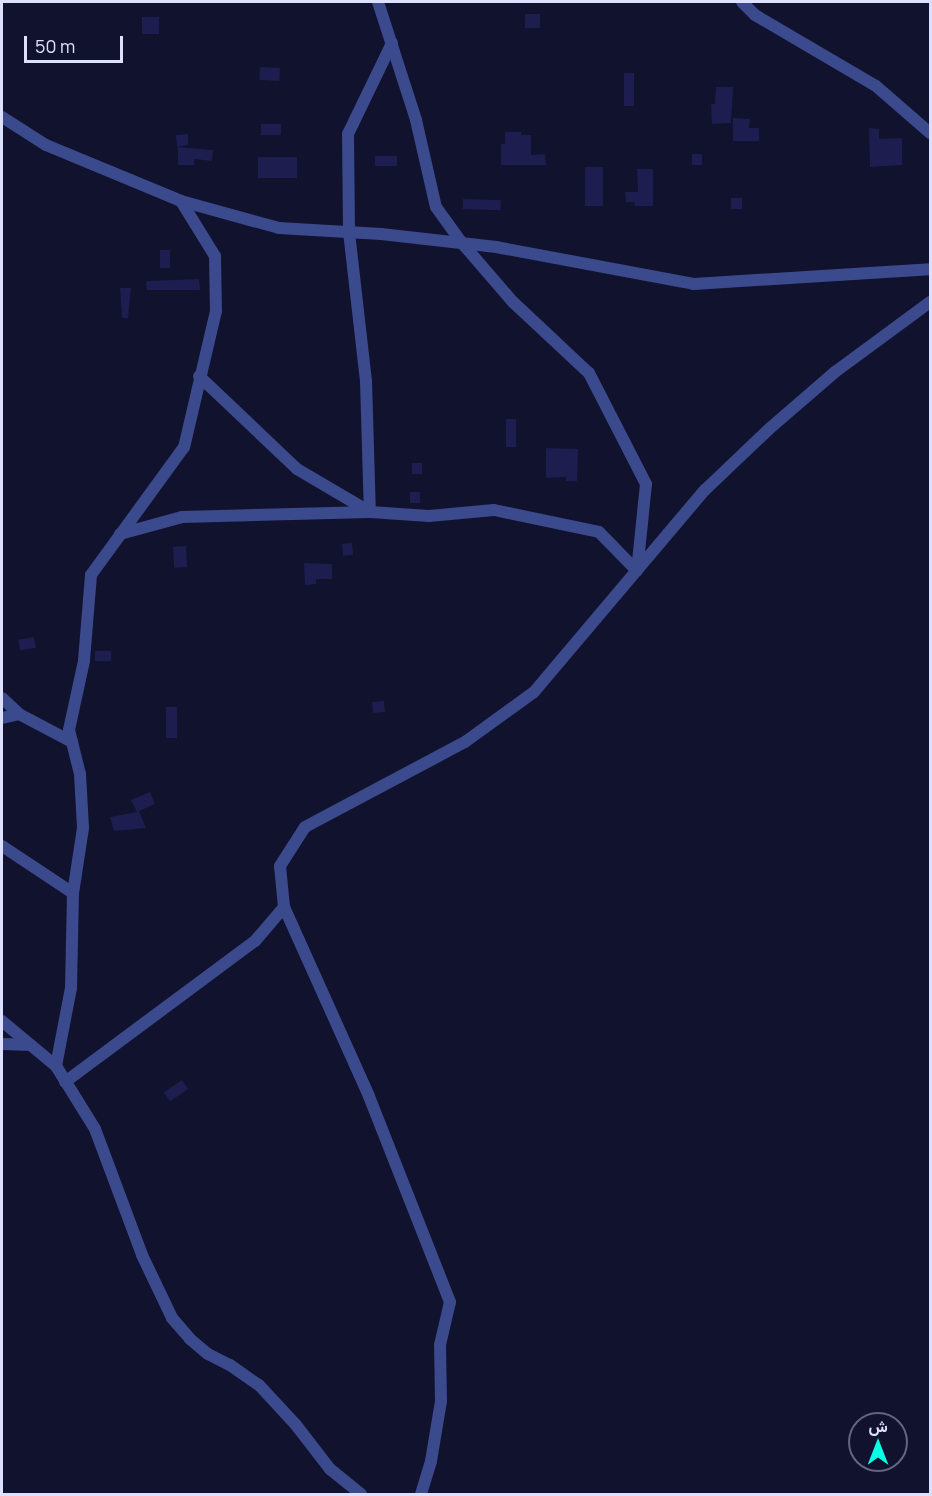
<!DOCTYPE html>
<html>
<head>
<meta charset="utf-8">
<style>
	body { margin:0 }
	#map { position:relative; width:932px; height:1496px; overflow:hidden; background:#11122d; font-family:Manrope,Vazirmatn,sans-serif }
	div>[style] { position:absolute }
	[style*='--x'] { left:calc(var(--x)*1px); top:calc(var(--y)*1px); width:calc(var(--w)*1px); rotate:calc(var(--a)*1deg) }
	.building>* { inset:0; background:#1d1d4f; transform-origin:0 0 }
	.minor>* { height:12px; margin:-6px; padding:0 6px; transform-origin:6px; border-radius:6px; background:#3b498d }
	span { translate:-50% -50%; white-space:nowrap; text-align:center; line-height:1.15; -webkit-text-stroke:5px #11122d; paint-order:stroke }
	.frame { position:absolute; inset:0; border:3px solid #dde1ff; pointer-events:none }
	.north { position:absolute; left:848px; top:1412px; width:60px; height:60px; box-sizing:border-box; background:#11122d; border:2px solid #636581; border-radius:50%; rotate:0deg; font-size:16px; font-weight:700; line-height:24px; text-align:center; color:#dde1ff }
	.north::after { content:''; display:block; margin:auto; width:21px; height:27px; background:#09ffe3; clip-path:polygon(50% 0,100% 100%,50% 72%,0 100%) }
	.scale { position:absolute; left:24px; top:36px; width:99px; height:27px; box-sizing:border-box; border:3px solid #dde1ff; border-top:0; padding-left:8px; font-size:18px; line-height:21px; white-space:nowrap; color:#dde1ff; -webkit-text-stroke:4px #11122d; paint-order:stroke }
</style>
</head>
<body>
<div id="map">
	<div class="building">
		<div style="left:540px;top:14px;width:14px;height:15px;rotate:90deg"></div>
		<div style="left:142px;top:17px;width:17px;height:17px"></div>
		<div style="left:260px;top:67px;width:20px;height:13px;rotate:3deg"></div>
		<div style="left:624px;top:73px;width:10px;height:33px"></div>
		<div style="clip-path:polygon(716px 87px,733px 87px,731px 123px,712px 124px,711px 104px,715px 104px)"></div>
		<div style="clip-path:polygon(733px 118px,750px 119px,749px 128px,759px 128px,759px 141px,733px 141px)"></div>
		<div style="left:261px;top:124px;width:20px;height:11px"></div>
		<div style="clip-path:polygon(869px 128px,879px 129px,879px 139px,902px 138px,902px 165px,870px 167px)"></div>
		<div style="clip-path:polygon(505px 132px,521px 132px,521px 135px,531px 135px,531px 155px,545px 154px,546px 165px,501px 165px,501px 144px,505px 144px)"></div>
		<div style="clip-path:polygon(188px 134px,188px 145px,177px 147px,176px 135px)"></div>
		<div style="clip-path:polygon(178px 147px,213px 150px,212px 161px,194px 159px,194px 165px,178px 165px)"></div>
		<div style="left:692px;top:154px;width:10px;height:11px"></div>
		<div style="left:375px;top:156px;width:22px;height:10px"></div>
		<div style="left:297px;top:157px;width:21px;height:39px;rotate:90deg"></div>
		<div style="left:585px;top:167px;width:18px;height:39px"></div>
		<div style="clip-path:polygon(637px 169px,653px 169px,653px 206px,635px 206px,634px 202px,626px 202px,625px 192px,638px 192px)"></div>
		<div style="left:742px;top:198px;width:11px;height:11px;rotate:90deg"></div>
		<div style="left:463px;top:199px;width:38px;height:10px;rotate:2deg"></div>
		<div style="left:160px;top:250px;width:10px;height:18px"></div>
		<div style="clip-path:polygon(199px 279px,200px 290px,147px 290px,146px 281px)"></div>
		<div style="clip-path:polygon(120px 288px,131px 288px,128px 318px,122px 318px)"></div>
		<div style="left:506px;top:419px;width:10px;height:28px"></div>
		<div style="clip-path:polygon(546px 448px,578px 449px,577px 481px,566px 481px,566px 477px,546px 478px)"></div>
		<div style="left:412px;top:463px;width:10px;height:11px"></div>
		<div style="left:410px;top:492px;width:10px;height:11px"></div>
		<div style="left:352px;top:543px;width:12px;height:10px;rotate:85deg"></div>
		<div style="left:186px;top:546px;width:21px;height:13px;rotate:87deg"></div>
		<div style="clip-path:polygon(304px 563px,332px 564px,332px 579px,316px 579px,316px 584px,305px 585px)"></div>
		<div style="left:34px;top:637px;width:11px;height:16px;rotate:80deg"></div>
		<div style="left:95px;top:651px;width:16px;height:10px"></div>
		<div style="left:384px;top:701px;width:11px;height:12px;rotate:85deg"></div>
		<div style="left:166px;top:707px;width:11px;height:31px"></div>
		<div style="clip-path:polygon(150px 792px,155px 804px,137px 812px,139px 811px,146px 828px,114px 831px,110px 817px,137px 812px,131px 800px)"></div>
		<div style="left:182px;top:1080px;width:11px;height:22px;rotate:56deg"></div>
	</div>
	<div class="minor">
		<div style="--x:378;--y:2;--w:124;--a:72.1"></div>
		<div style="--x:416;--y:120;--w:89;--a:77.1"></div>
		<div style="--x:436;--y:207;--w:44;--a:54.2"></div>
		<div style="--x:462;--y:243;--w:78;--a:49.2"></div>
		<div style="--x:513;--y:302;--w:104;--a:43.1"></div>
		<div style="--x:589;--y:373;--w:125;--a:62.8"></div>
		<div style="--x:646;--y:484;--w:87;--a:95.9"></div>
		<div style="--x:742;--y:2;--w:18;--a:45"></div>
		<div style="--x:755;--y:15;--w:140;--a:30.4"></div>
		<div style="--x:876;--y:86;--w:72;--a:41"></div>
		<div style="--x:392;--y:43;--w:101;--a:115.8"></div>
		<div style="--x:348;--y:134;--w:98;--a:89.4"></div>
		<div style="--x:349;--y:232;--w:150;--a:83.5"></div>
		<div style="--x:366;--y:381;--w:131;--a:88.3"></div>
		<div style="--x:370;--y:512;--w:59;--a:3.9"></div>
		<div style="--x:429;--y:516;--w:65;--a:-5.3"></div>
		<div style="--x:494;--y:510;--w:107;--a:11.8"></div>
		<div style="--x:599;--y:532;--w:54;--a:45.7"></div>
		<div style="--x:2;--y:117;--w:52;--a:32.5"></div>
		<div style="--x:46;--y:145;--w:146;--a:22.5"></div>
		<div style="--x:181;--y:201;--w:65;--a:58.3"></div>
		<div style="--x:215;--y:256;--w:55;--a:89"></div>
		<div style="--x:216;--y:311;--w:140;--a:103.2"></div>
		<div style="--x:184;--y:447;--w:158;--a:126"></div>
		<div style="--x:91;--y:575;--w:86;--a:94.7"></div>
		<div style="--x:84;--y:661;--w:71;--a:102.3"></div>
		<div style="--x:69;--y:730;--w:45;--a:76"></div>
		<div style="--x:80;--y:774;--w:54;--a:86.8"></div>
		<div style="--x:83;--y:828;--w:66;--a:98.7"></div>
		<div style="--x:73;--y:893;--w:95;--a:91.2"></div>
		<div style="--x:71;--y:988;--w:79;--a:100.9"></div>
		<div style="--x:181;--y:201;--w:102;--a:15.4"></div>
		<div style="--x:279;--y:228;--w:102;--a:3.4"></div>
		<div style="--x:381;--y:234;--w:116;--a:6.4"></div>
		<div style="--x:496;--y:247;--w:201;--a:10.6"></div>
		<div style="--x:694;--y:284;--w:236;--a:-3.6"></div>
		<div style="--x:120;--y:534;--w:64;--a:-15.3"></div>
		<div style="--x:182;--y:517;--w:188;--a:-1.5"></div>
		<div style="--x:370;--y:512;--w:85;--a:-149.5"></div>
		<div style="--x:297;--y:469;--w:135;--a:-136.5"></div>
		<div style="--x:2;--y:698;--w:23;--a:43"></div>
		<div style="--x:2;--y:718;--w:17;--a:-13"></div>
		<div style="--x:19;--y:714;--w:60;--a:27.8"></div>
		<div style="--x:2;--y:846;--w:85;--a:33.5"></div>
		<div style="--x:2;--y:1021;--w:70;--a:39.8"></div>
		<div style="--x:56;--y:1066;--w:74;--a:58.2"></div>
		<div style="--x:95;--y:1129;--w:134;--a:69.5"></div>
		<div style="--x:142;--y:1255;--w:70;--a:64.5"></div>
		<div style="--x:172;--y:1318;--w:28;--a:49"></div>
		<div style="--x:190;--y:1339;--w:23;--a:40"></div>
		<div style="--x:208;--y:1354;--w:25;--a:27"></div>
		<div style="--x:230;--y:1365;--w:35;--a:35"></div>
		<div style="--x:259;--y:1385;--w:54;--a:47.2"></div>
		<div style="--x:296;--y:1425;--w:56;--a:52.3"></div>
		<div style="--x:330;--y:1469;--w:40;--a:39"></div>
		<div style="--x:2;--y:1044;--w:29;--a:2"></div>
		<div style="--x:65;--y:1082;--w:237;--a:-36.6"></div>
		<div style="--x:255;--y:941;--w:45;--a:-49.5"></div>
		<div style="--x:421;--y:1494;--w:34;--a:-73"></div>
		<div style="--x:431;--y:1461;--w:61;--a:-80.5"></div>
		<div style="--x:441;--y:1401;--w:56;--a:-91"></div>
		<div style="--x:440;--y:1345;--w:44;--a:-76.9"></div>
		<div style="--x:450;--y:1302;--w:221;--a:-111.5"></div>
		<div style="--x:369;--y:1096;--w:207;--a:-114.2"></div>
		<div style="--x:284;--y:907;--w:41;--a:-95.6"></div>
		<div style="--x:280;--y:866;--w:46;--a:-57.3"></div>
		<div style="--x:305;--y:827;--w:181;--a:-28"></div>
		<div style="--x:465;--y:742;--w:85;--a:-35.9"></div>
		<div style="--x:534;--y:692;--w:265;--a:-49.8"></div>
		<div style="--x:705;--y:490;--w:88;--a:-43.6"></div>
		<div style="--x:769;--y:429;--w:87;--a:-40.8"></div>
		<div style="--x:835;--y:372;--w:118;--a:-36.4"></div>
	</div>
	<div class="frame"></div>
	<div class="north">ش</div>
	<div class="scale">50 m</div>
</div>
</body>
</html>
